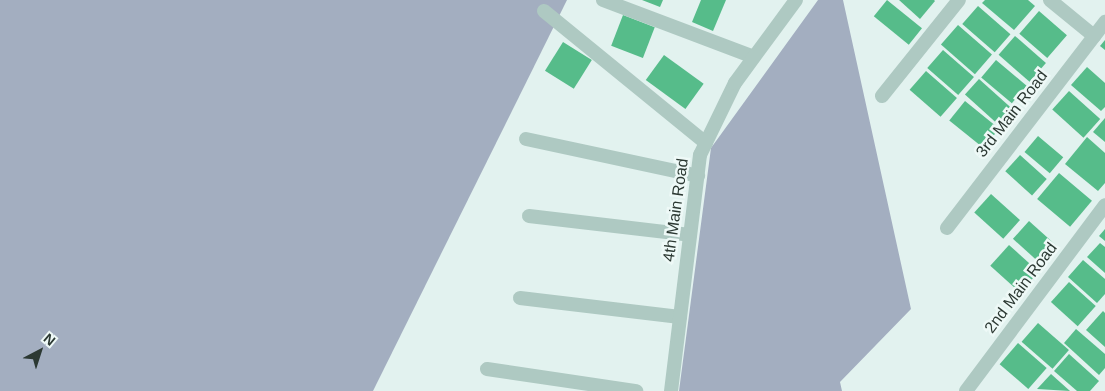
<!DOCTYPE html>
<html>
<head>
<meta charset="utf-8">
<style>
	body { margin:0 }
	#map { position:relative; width:1105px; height:391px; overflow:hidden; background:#e2f2ef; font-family:Arial,sans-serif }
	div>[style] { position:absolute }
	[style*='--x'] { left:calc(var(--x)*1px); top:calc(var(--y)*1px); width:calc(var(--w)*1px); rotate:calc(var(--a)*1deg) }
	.green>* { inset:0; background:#a3aec0 }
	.building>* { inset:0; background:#56bc8a; transform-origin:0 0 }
	.minor>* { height:14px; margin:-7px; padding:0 7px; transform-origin:7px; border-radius:7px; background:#aec9c2 }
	span { translate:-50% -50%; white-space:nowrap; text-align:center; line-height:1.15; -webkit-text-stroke:5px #eef9f7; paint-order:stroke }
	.street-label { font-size:16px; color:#2c3933 }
	.north { position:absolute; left:15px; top:326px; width:50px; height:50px; -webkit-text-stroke:4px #eef9f7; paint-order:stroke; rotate:40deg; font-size:14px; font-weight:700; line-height:20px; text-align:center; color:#2c3933 }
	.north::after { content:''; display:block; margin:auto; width:18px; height:22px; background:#2c3933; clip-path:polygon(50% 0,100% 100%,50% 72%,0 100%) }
</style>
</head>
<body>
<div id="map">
	<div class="green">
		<div style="clip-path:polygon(0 0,567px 0,373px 391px,0 391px)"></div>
		<div style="clip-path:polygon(818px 0,843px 0,911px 309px,840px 382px,842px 391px,679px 391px,711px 148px)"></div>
	</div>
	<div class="building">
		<div style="clip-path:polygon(642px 0,663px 0,660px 7px)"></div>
		<div style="clip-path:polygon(701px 0,726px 0,713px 31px,692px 22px)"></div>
		<div style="left:887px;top:0;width:45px;height:21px;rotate:39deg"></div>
		<div style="clip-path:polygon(899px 0,934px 0,935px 1px,920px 19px)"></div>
		<div style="clip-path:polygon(985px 0,1028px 0,1035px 6px,1014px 30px,982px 3px)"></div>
		<div style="left:978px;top:6px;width:43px;height:24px;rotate:41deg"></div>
		<div style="left:1039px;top:11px;width:37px;height:30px;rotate:41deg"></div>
		<div style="left:623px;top:15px;width:34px;height:33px;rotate:21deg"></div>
		<div style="left:958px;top:25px;width:45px;height:26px;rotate:41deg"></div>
		<div style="left:1015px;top:36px;width:41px;height:25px;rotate:41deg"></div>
		<div style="clip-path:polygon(1105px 40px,1105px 50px,1100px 46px)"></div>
		<div style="left:563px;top:42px;width:34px;height:34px;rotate:32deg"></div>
		<div style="left:943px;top:50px;width:41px;height:24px;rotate:41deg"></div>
		<div style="left:664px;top:55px;width:49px;height:31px;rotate:36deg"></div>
		<div style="left:996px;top:60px;width:40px;height:23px;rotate:40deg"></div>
		<div style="clip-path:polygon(1087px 67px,1105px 83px,1105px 107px,1101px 111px,1071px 85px)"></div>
		<div style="left:926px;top:71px;width:41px;height:25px;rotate:41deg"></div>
		<div style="left:979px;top:79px;width:48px;height:21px;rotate:42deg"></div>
		<div style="left:1069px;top:91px;width:42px;height:25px;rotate:42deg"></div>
		<div style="left:965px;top:101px;width:44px;height:25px;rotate:39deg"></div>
		<div style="clip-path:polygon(1105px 118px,1105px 142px,1093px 132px)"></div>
		<div style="left:1038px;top:136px;width:33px;height:21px;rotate:40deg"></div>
		<div style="clip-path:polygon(1087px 137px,1105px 153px,1105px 183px,1098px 191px,1065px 164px)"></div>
		<div style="left:1020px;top:155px;width:36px;height:22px;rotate:42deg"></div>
		<div style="left:1059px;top:173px;width:43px;height:34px;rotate:40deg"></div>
		<div style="left:991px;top:194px;width:39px;height:25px;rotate:42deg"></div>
		<div style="left:1029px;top:221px;width:39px;height:24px;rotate:42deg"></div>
		<div style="clip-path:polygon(1105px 229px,1105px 241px,1099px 236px)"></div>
		<div style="clip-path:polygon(1100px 243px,1105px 247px,1105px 273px,1087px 257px)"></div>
		<div style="left:1009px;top:245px;width:40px;height:28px;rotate:42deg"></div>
		<div style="clip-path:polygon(1083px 260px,1105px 279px,1105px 294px,1097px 303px,1068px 277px)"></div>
		<div style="left:1069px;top:282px;width:36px;height:27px;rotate:42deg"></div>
		<div style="clip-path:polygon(1103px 311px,1105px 313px,1105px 347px,1086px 330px)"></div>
		<div style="left:1038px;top:323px;width:41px;height:25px;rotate:41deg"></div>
		<div style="clip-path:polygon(1076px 329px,1105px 354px,1105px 368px,1099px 375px,1064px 343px)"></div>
		<div style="left:1018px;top:343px;width:38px;height:28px;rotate:41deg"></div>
		<div style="clip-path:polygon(1069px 354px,1099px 381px,1090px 391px,1077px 391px,1054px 371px)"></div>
		<div style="clip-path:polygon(1051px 374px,1070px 391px,1037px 389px)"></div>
	</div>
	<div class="minor">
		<div style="--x:603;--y:0;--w:161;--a:20.7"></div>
		<div style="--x:1050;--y:0;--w:57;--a:39.3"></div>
		<div style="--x:544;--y:11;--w:209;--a:39.2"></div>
		<div style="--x:882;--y:96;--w:123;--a:-51.3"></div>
		<div style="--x:526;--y:139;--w:176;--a:12.1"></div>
		<div style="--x:529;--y:216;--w:162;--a:6.7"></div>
		<div style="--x:947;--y:228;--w:260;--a:-52.5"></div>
		<div style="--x:520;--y:298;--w:161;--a:6.8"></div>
		<div style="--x:487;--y:369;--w:151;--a:8.4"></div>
		<div style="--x:671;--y:391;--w:238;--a:-83"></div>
		<div style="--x:700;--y:155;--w:80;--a:-64.1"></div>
		<div style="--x:735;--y:83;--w:103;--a:-53.7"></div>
		<div style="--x:966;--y:391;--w:232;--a:-53.2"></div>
	</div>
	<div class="street-label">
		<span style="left:1012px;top:114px;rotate:-52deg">3rd Main Road</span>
		<span style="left:676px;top:210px;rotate:-82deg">4th Main Road</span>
		<span style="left:1021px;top:288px;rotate:-53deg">2nd Main Road</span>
	</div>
	<div class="north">N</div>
</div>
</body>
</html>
